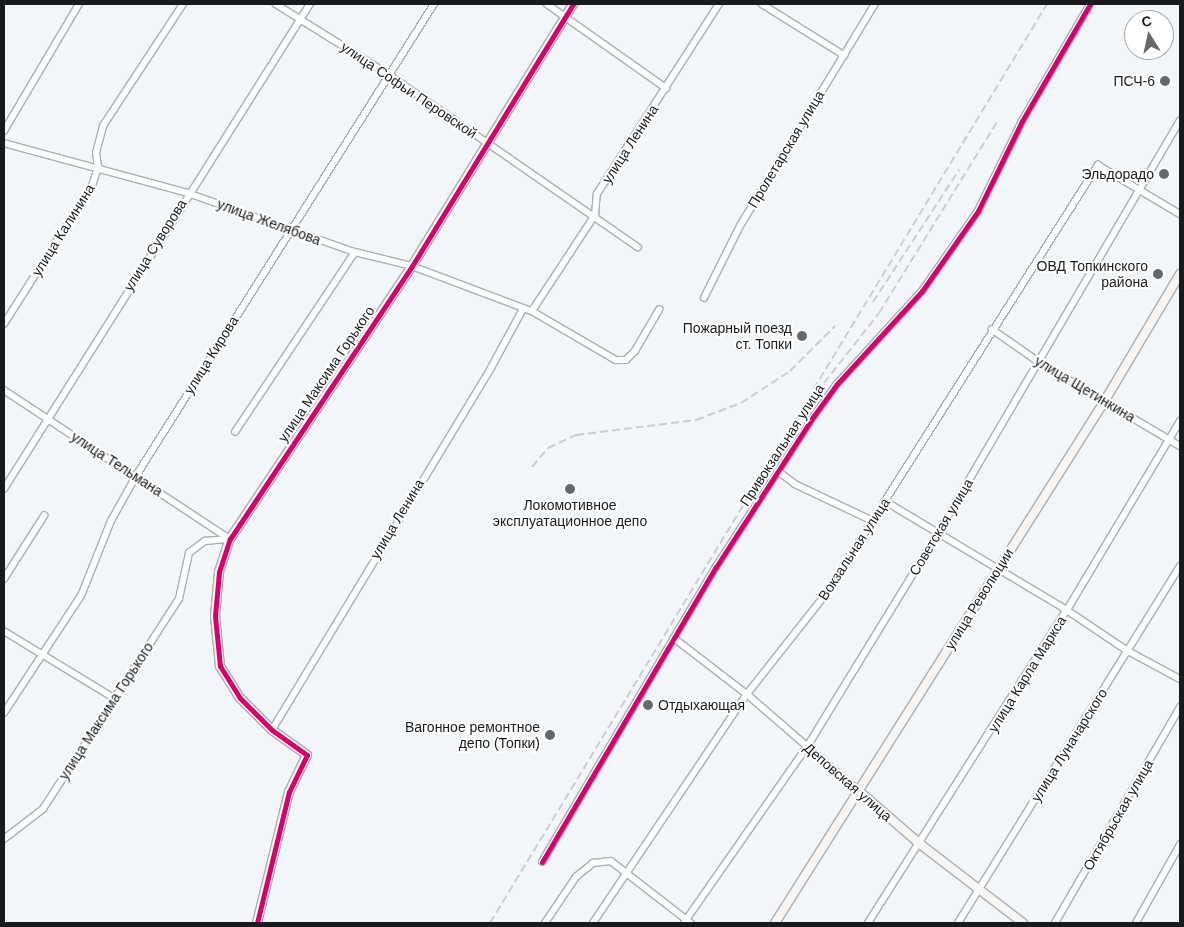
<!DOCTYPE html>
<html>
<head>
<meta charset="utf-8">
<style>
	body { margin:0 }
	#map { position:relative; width:1184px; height:927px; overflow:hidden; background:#f2f6f9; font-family:Helvetica,sans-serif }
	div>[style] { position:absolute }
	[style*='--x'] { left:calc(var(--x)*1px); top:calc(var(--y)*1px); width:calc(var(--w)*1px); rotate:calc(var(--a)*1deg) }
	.roads { filter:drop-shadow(1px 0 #acafb2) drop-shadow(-1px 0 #acafb2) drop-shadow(0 1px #acafb2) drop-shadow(0 -1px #acafb2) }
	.street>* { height:5.5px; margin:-2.75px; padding:0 2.75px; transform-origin:2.75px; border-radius:2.75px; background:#fdfefe }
	.secondary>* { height:8px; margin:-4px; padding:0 4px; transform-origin:4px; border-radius:4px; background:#f7f4f4 }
	.rail>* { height:2px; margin-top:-1px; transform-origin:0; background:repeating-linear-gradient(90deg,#ccccce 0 8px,transparent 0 12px) }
	.cycleway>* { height:5px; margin:-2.5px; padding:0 2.5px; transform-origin:2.5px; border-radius:2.5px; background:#d6006c }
	.dots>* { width:14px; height:14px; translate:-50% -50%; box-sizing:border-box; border:2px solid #fff; border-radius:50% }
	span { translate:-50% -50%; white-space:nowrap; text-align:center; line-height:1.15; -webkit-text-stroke:4px #fff; paint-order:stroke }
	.poi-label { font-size:14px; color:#181b1d }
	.right { translate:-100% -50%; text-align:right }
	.left { translate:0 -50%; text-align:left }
	.street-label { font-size:14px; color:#181b1d }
	.frame { position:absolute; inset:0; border:5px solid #181b1d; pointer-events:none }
	.north { position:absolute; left:1124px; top:10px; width:50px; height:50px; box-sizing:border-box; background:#fff; border:1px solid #a3a4a5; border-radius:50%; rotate:350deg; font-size:14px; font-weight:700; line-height:20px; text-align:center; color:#181b1d }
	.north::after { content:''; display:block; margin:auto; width:18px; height:22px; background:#64686a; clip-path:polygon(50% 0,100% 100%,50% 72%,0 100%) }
</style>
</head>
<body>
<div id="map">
	<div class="roads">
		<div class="street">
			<div style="--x:276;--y:4;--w:132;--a:32"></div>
			<div style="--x:388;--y:74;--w:304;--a:34.7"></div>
			<div style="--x:547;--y:4;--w:146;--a:35.2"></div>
			<div style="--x:762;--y:4;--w:97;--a:31.9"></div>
			<div style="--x:4;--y:131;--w:147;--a:-59.4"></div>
			<div style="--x:4;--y:143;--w:191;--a:15.2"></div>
			<div style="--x:188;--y:193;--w:177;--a:19.5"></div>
			<div style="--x:355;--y:252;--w:59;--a:13.8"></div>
			<div style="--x:412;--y:266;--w:128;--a:20.6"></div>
			<div style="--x:532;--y:311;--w:97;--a:30.3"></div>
			<div style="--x:616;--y:360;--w:10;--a:0"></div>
			<div style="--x:626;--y:360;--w:13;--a:-45"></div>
			<div style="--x:635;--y:351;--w:48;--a:-59.7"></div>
			<div style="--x:704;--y:298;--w:80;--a:-63.4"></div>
			<div style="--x:740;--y:226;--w:260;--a:-58.7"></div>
			<div style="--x:532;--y:311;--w:115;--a:-56.7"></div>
			<div style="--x:595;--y:215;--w:21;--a:-85"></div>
			<div style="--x:597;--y:194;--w:226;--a:-57.3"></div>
			<div style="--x:4;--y:324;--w:164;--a:-57.5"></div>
			<div style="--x:92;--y:186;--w:20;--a:-72"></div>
			<div style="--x:98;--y:167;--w:14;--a:-98"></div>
			<div style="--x:96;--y:153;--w:28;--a:-75"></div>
			<div style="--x:103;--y:126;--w:146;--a:-56.7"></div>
			<div style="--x:992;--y:329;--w:57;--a:35.1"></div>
			<div style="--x:1039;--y:362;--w:164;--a:30.8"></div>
			<div style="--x:4;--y:390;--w:271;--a:33.4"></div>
			<div style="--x:235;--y:432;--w:216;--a:-56.3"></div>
			<div style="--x:778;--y:471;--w:21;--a:37"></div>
			<div style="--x:795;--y:484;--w:86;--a:25.4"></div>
			<div style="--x:4;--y:489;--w:573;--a:-57.75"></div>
			<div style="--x:885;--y:501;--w:212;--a:30.9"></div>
			<div style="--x:1067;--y:610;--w:73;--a:33.9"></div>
			<div style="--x:1128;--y:651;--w:59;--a:28.3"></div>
			<div style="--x:4;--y:579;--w:75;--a:-57.6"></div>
			<div style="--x:4;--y:631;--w:129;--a:31.3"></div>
			<div style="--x:674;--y:638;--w:92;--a:37.5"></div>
			<div style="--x:747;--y:694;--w:148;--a:40.9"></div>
			<div style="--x:4;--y:713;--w:140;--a:-56.7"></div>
			<div style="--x:81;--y:596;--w:81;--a:-68.2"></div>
			<div style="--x:111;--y:521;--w:51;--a:-60.9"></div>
			<div style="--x:136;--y:476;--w:558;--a:-57.73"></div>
			<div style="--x:272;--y:730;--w:423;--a:-58.8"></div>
			<div style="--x:491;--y:368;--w:67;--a:-61.5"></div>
			<div style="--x:4;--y:839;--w:49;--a:-37.6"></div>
			<div style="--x:43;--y:809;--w:250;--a:-57.1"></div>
			<div style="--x:179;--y:599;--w:47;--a:-77.7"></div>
			<div style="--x:189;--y:553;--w:20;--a:-37"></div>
			<div style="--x:205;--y:541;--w:25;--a:-5"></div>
			<div style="--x:542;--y:862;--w:342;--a:-59.5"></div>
			<div style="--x:716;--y:567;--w:179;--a:-57.1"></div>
			<div style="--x:813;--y:417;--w:41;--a:-54"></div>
			<div style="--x:837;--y:384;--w:126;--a:-47.6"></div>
			<div style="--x:922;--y:291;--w:98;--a:-55"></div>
			<div style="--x:978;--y:211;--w:100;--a:-63.9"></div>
			<div style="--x:1022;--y:121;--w:135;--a:-59.8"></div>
			<div style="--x:545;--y:923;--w:55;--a:-56"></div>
			<div style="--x:576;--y:877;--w:22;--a:-39"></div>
			<div style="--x:593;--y:863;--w:18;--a:-6"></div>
			<div style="--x:611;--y:861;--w:101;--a:37.8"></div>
			<div style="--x:593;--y:923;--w:276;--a:-56.1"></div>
			<div style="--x:747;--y:694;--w:127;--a:-51.7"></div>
			<div style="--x:826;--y:594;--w:508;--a:-57.62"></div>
			<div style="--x:1098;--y:165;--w:96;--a:30.9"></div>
			<div style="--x:684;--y:923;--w:215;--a:-55.1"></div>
			<div style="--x:807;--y:747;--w:251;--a:-58.5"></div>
			<div style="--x:938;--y:533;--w:478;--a:-59.6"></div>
			<div style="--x:868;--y:923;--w:371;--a:-57.6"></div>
			<div style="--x:1067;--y:610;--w:220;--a:-59.1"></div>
			<div style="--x:958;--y:923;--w:420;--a:-58.1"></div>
			<div style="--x:1055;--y:923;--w:250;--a:-59.9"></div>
			<div style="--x:1136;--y:923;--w:90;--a:-60.6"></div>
		</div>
		<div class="secondary">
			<div style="--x:859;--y:791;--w:81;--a:41"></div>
			<div style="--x:920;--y:844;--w:130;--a:37.5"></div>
			<div style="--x:257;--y:923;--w:135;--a:-76.3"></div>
			<div style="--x:289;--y:792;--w:41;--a:-64.1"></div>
			<div style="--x:307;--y:755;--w:43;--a:-144.5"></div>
			<div style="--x:272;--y:730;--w:45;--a:-135"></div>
			<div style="--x:240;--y:698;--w:38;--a:-122"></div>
			<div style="--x:220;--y:666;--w:50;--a:-95.7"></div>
			<div style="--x:215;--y:616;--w:44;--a:-84.8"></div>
			<div style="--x:219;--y:572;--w:35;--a:-72"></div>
			<div style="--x:230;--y:539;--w:328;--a:-56.3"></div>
			<div style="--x:412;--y:266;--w:308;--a:-58.4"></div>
			<div style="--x:775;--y:923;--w:616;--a:-57.73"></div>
			<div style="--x:1104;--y:402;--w:149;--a:-59.3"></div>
		</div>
	</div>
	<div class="rail">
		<div style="--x:873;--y:302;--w:158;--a:-56.9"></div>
		<div style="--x:824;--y:383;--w:89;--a:-51.8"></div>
		<div style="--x:879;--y:313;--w:227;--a:-58.3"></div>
		<div style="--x:532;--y:467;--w:25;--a:-50"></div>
		<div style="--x:548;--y:448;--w:31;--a:-25"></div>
		<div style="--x:576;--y:435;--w:121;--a:-7.1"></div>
		<div style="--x:696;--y:420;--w:48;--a:-20.7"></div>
		<div style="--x:741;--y:403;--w:59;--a:-33.1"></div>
		<div style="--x:790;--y:371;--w:64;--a:-45"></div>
		<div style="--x:490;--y:923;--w:1075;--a:-58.78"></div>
	</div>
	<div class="cycleway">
		<div style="--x:542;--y:862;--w:342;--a:-59.5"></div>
		<div style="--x:716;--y:567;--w:179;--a:-57.1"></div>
		<div style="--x:813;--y:417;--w:41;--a:-54"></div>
		<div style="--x:837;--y:384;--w:126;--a:-47.6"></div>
		<div style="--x:922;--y:291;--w:98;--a:-55"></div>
		<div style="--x:978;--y:211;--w:100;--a:-63.9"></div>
		<div style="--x:1022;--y:121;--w:135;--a:-59.8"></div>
		<div style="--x:257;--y:923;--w:135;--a:-76.3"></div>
		<div style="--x:289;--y:792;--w:41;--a:-64.1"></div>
		<div style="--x:307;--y:755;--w:43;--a:-144.5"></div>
		<div style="--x:272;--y:730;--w:45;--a:-135"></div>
		<div style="--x:240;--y:698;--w:38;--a:-122"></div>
		<div style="--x:220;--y:666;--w:50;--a:-95.7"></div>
		<div style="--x:215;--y:616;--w:44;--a:-84.8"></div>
		<div style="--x:219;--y:572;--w:35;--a:-72"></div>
		<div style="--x:230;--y:539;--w:328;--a:-56.3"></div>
		<div style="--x:412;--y:266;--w:308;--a:-58.4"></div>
	</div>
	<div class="dots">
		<div style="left:1165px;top:81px;background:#64686a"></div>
		<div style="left:1164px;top:174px;background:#64686a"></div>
		<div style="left:1158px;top:274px;background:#64686a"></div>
		<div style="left:802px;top:336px;background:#64686a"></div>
		<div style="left:570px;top:489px;background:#64686a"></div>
		<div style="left:648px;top:705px;background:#64686a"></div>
		<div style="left:550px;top:735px;background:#64686a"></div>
	</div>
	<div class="poi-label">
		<span class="right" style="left:1155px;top:81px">ПСЧ-6</span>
		<span class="right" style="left:1154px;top:174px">Эльдорадо</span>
		<span class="right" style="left:1148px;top:274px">ОВД Топкинского<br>района</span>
		<span class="right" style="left:792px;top:336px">Пожарный поезд<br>ст. Топки</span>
		<span style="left:570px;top:513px">Локомотивное<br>эксплуатационное депо</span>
		<span class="left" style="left:658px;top:705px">Отдыхающая</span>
		<span class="right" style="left:540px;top:735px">Вагонное ремонтное<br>депо (Топки)</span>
	</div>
	<div class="street-label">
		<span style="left:409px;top:90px;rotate:34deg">улица Софьи Перовской</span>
		<span style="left:630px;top:144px;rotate:-57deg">улица Ленина</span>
		<span style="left:786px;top:149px;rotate:-59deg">Пролетарская улица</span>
		<span style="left:269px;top:222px;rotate:20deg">улица Желябова</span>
		<span style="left:63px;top:230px;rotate:-58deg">улица Калинина</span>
		<span style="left:155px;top:245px;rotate:-58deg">улица Суворова</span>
		<span style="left:211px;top:355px;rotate:-58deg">улица Кирова</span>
		<span style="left:326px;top:374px;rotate:-56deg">улица Максима Горького</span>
		<span style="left:1085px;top:389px;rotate:31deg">улица Щетинкина</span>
		<span style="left:782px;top:445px;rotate:-57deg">Привокзальная улица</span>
		<span style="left:117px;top:464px;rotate:33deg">улица Тельмана</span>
		<span style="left:397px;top:519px;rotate:-59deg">улица Ленина</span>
		<span style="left:941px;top:527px;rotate:-59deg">Советская улица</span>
		<span style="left:854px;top:549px;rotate:-57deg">Вокзальная улица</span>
		<span style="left:979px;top:599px;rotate:-58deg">улица Революции</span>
		<span style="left:1027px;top:674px;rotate:-58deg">улица Карла Маркса</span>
		<span style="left:106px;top:711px;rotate:-57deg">улица Максима Горького</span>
		<span style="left:1069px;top:745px;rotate:-58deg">улица Луначарского</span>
		<span style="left:848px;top:782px;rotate:41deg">Деповская улица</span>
		<span style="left:1118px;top:815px;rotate:-60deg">Октябрьская улица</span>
	</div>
	<div class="frame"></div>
	<div class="north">С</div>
</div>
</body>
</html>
